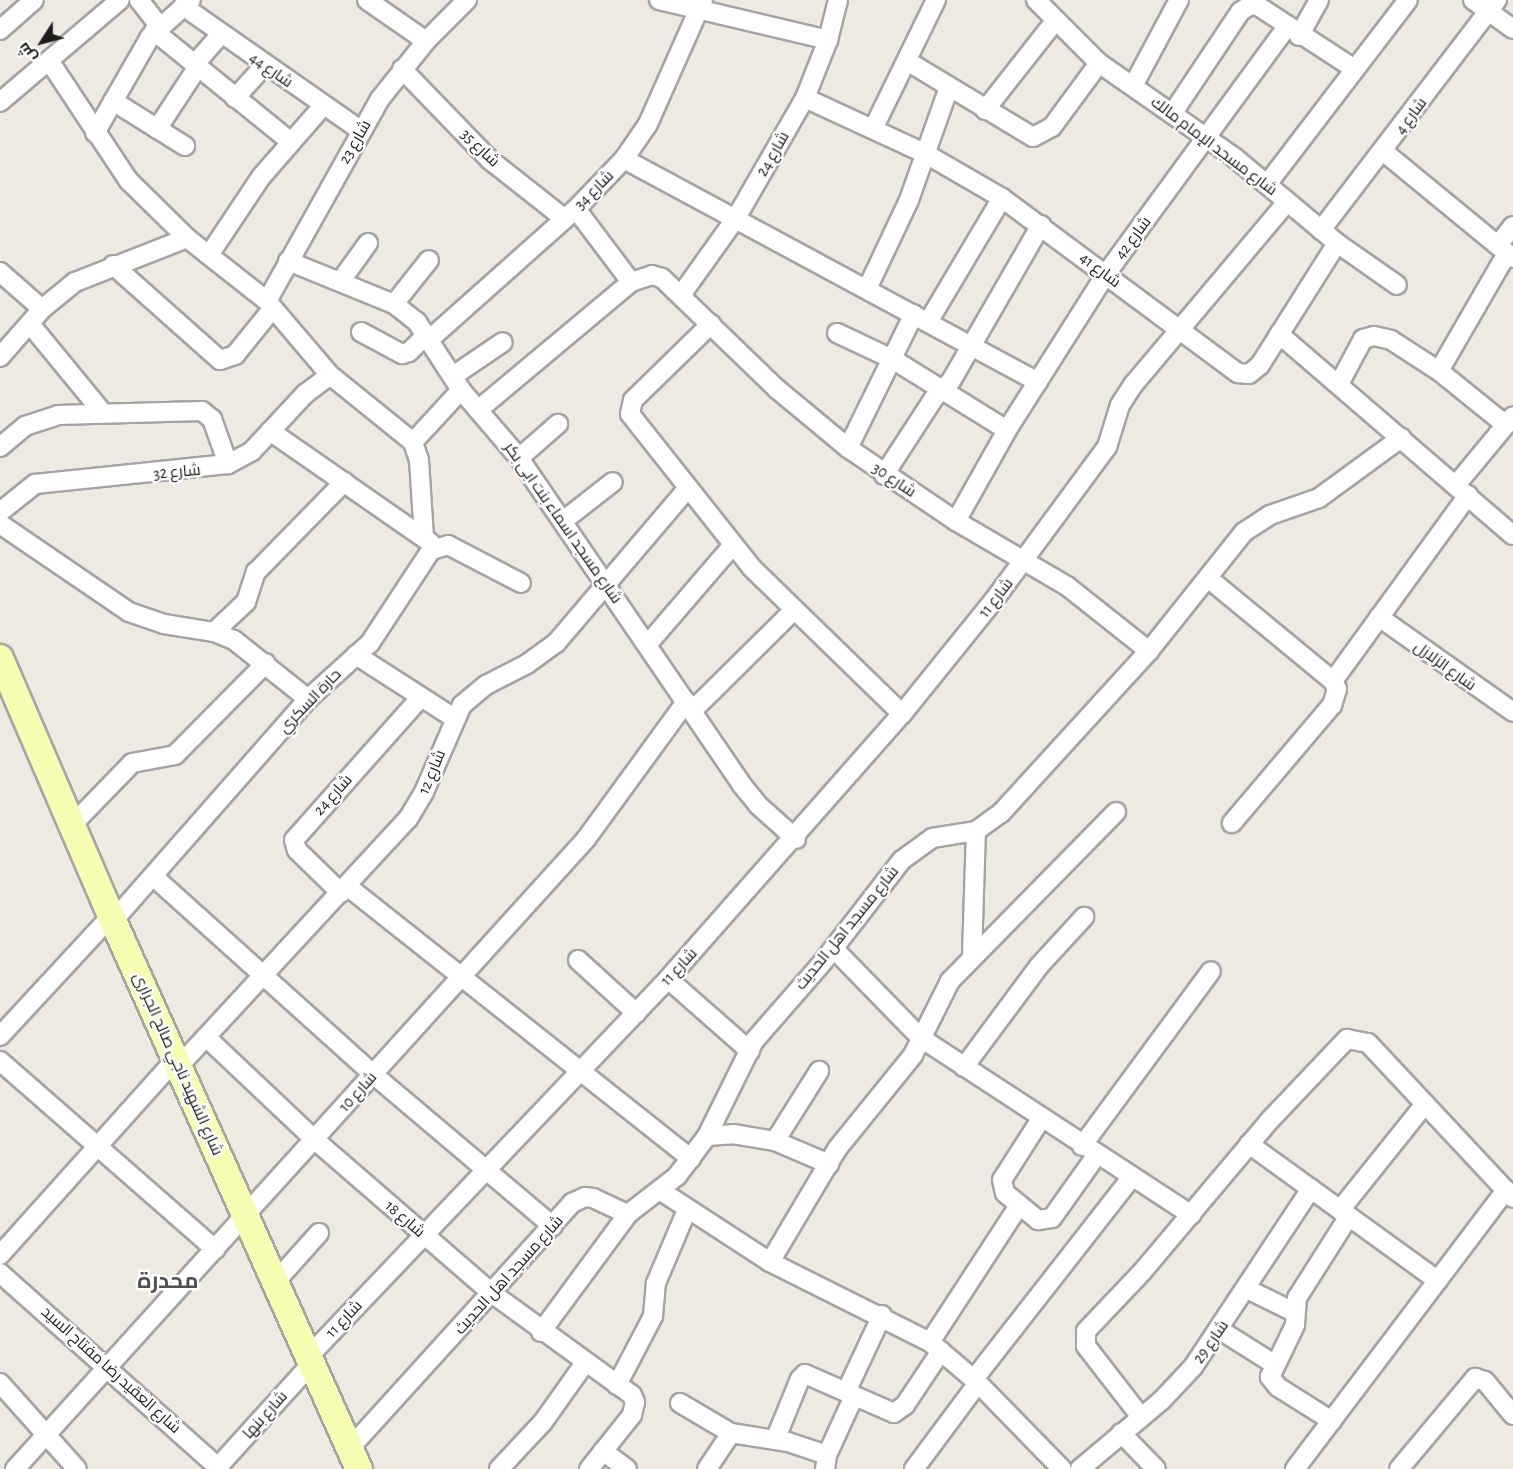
<!DOCTYPE html>
<html>
<head>
<meta charset="utf-8">
<style>
	body { margin:0 }
	#map { position:relative; width:1513px; height:1469px; overflow:hidden; background:#eeeae2; font-family:"Alegreya Sans",Cairo,sans-serif }
	div>[style] { position:absolute }
	[style*='--x'] { left:calc(var(--x)*1px); top:calc(var(--y)*1px); width:calc(var(--w)*1px); rotate:calc(var(--a)*1deg) }
	.roads { filter:drop-shadow(2px 0 #a4a4a4) drop-shadow(-2px 0 #a4a4a4) drop-shadow(0 2px #a4a4a4) drop-shadow(0 -2px #a4a4a4) }
	.street>* { height:18px; margin:-9px; padding:0 9px; transform-origin:9px; border-radius:9px; background:#fff }
	.secondary>* { height:26px; margin:-13px; padding:0 13px; transform-origin:13px; border-radius:13px; background:#f7fcb3 }
	span { translate:-50% -50%; white-space:nowrap; text-align:center; line-height:1.15; -webkit-text-stroke:4.5px #fff; paint-order:stroke }
	.street-label { font-size:16px; color:#1d1d1d }
	.district-label { font-size:22px; color:#505050; font-weight:700 }
	.north { position:absolute; left:12px; top:12px; width:60px; height:60px; -webkit-text-stroke:4px #fff; paint-order:stroke; rotate:234deg; font-size:16px; font-weight:700; line-height:24px; text-align:center; color:#1d1d1d }
	.north::after { content:''; display:block; margin:auto; width:21px; height:27px; background:#1d1d1d; clip-path:polygon(50% 0,100% 100%,50% 72%,0 100%) }
</style>
</head>
<body>
<div id="map">
	<div class="roads">
		<div class="street">
			<div style="--x:139;--y:0;--w:33;--a:52"></div>
			<div style="--x:367;--y:0;--w:72;--a:34.8"></div>
			<div style="--x:659;--y:0;--w:174;--a:13.3"></div>
			<div style="--x:1036;--y:0;--w:89;--a:45"></div>
			<div style="--x:1099;--y:63;--w:166;--a:34.9"></div>
			<div style="--x:1235;--y:158;--w:133;--a:39.8"></div>
			<div style="--x:1337;--y:243;--w:73;--a:35"></div>
			<div style="--x:1473;--y:0;--w:49;--a:35.9"></div>
			<div style="--x:183;--y:6;--w:216;--a:35"></div>
			<div style="--x:0;--y:30;--w:45;--a:-41.4"></div>
			<div style="--x:154;--y:31;--w:175;--a:39"></div>
			<div style="--x:1299;--y:36;--w:41;--a:-60.9"></div>
			<div style="--x:907;--y:61;--w:147;--a:31.1"></div>
			<div style="--x:1033;--y:137;--w:21;--a:-28"></div>
			<div style="--x:1052;--y:127;--w:79;--a:-53.7"></div>
			<div style="--x:50;--y:62;--w:141;--a:56.5"></div>
			<div style="--x:128;--y:180;--w:83;--a:44.5"></div>
			<div style="--x:187;--y:238;--w:102;--a:38.2"></div>
			<div style="--x:267;--y:301;--w:97;--a:49.6"></div>
			<div style="--x:330;--y:375;--w:107;--a:38.9"></div>
			<div style="--x:413;--y:442;--w:19;--a:72"></div>
			<div style="--x:419;--y:460;--w:78;--a:86.3"></div>
			<div style="--x:194;--y:65;--w:41;--a:-48.9"></div>
			<div style="--x:402;--y:69;--w:127;--a:46"></div>
			<div style="--x:490;--y:160;--w:95;--a:38.2"></div>
			<div style="--x:1133;--y:86;--w:98;--a:-61.9"></div>
			<div style="--x:235;--y:98;--w:45;--a:-47.7"></div>
			<div style="--x:805;--y:98;--w:133;--a:24.8"></div>
			<div style="--x:926;--y:154;--w:88;--a:30.1"></div>
			<div style="--x:1002;--y:198;--w:294;--a:36.6"></div>
			<div style="--x:1238;--y:373;--w:11;--a:5"></div>
			<div style="--x:1249;--y:374;--w:14;--a:-39"></div>
			<div style="--x:1260;--y:365;--w:144;--a:-57.7"></div>
			<div style="--x:113;--y:101;--w:85;--a:32"></div>
			<div style="--x:0;--y:102;--w:157;--a:-40.4"></div>
			<div style="--x:985;--y:110;--w:113;--a:-51.8"></div>
			<div style="--x:1172;--y:114;--w:123;--a:-56.3"></div>
			<div style="--x:1240;--y:12;--w:12;--a:-35"></div>
			<div style="--x:1250;--y:5;--w:8;--a:7"></div>
			<div style="--x:1258;--y:6;--w:113;--a:33.1"></div>
			<div style="--x:157;--y:129;--w:73;--a:-56.7"></div>
			<div style="--x:873;--y:129;--w:144;--a:-64"></div>
			<div style="--x:95;--y:133;--w:111;--a:-60.2"></div>
			<div style="--x:150;--y:37;--w:55;--a:-42.1"></div>
			<div style="--x:1384;--y:152;--w:167;--a:39.4"></div>
			<div style="--x:624;--y:159;--w:470;--a:28.3"></div>
			<div style="--x:1268;--y:183;--w:230;--a:-52.6"></div>
			<div style="--x:576;--y:209;--w:91;--a:53"></div>
			<div style="--x:1321;--y:230;--w:290;--a:-52.6"></div>
			<div style="--x:1498;--y:245;--w:24;--a:-52"></div>
			<div style="--x:209;--y:255;--w:94;--a:-56.3"></div>
			<div style="--x:261;--y:177;--w:94;--a:-48.9"></div>
			<div style="--x:288;--y:261;--w:114;--a:22.1"></div>
			<div style="--x:394;--y:304;--w:29;--a:38"></div>
			<div style="--x:417;--y:322;--w:81;--a:57.1"></div>
			<div style="--x:461;--y:390;--w:89;--a:49.5"></div>
			<div style="--x:519;--y:458;--w:396;--a:55.7"></div>
			<div style="--x:742;--y:785;--w:26;--a:51"></div>
			<div style="--x:758;--y:805;--w:51;--a:41.8"></div>
			<div style="--x:113;--y:265;--w:143;--a:41.6"></div>
			<div style="--x:220;--y:360;--w:16;--a:-18"></div>
			<div style="--x:235;--y:355;--w:60;--a:-51"></div>
			<div style="--x:0;--y:272;--w:56;--a:41.4"></div>
			<div style="--x:340;--y:282;--w:48;--a:-54.3"></div>
			<div style="--x:867;--y:289;--w:98;--a:-64.7"></div>
			<div style="--x:909;--y:200;--w:120;--a:-70.5"></div>
			<div style="--x:681;--y:295;--w:95;--a:-54.5"></div>
			<div style="--x:736;--y:218;--w:138;--a:-60.1"></div>
			<div style="--x:805;--y:98;--w:62;--a:-68.4"></div>
			<div style="--x:828;--y:40;--w:41;--a:-76"></div>
			<div style="--x:267;--y:301;--w:231;--a:-60.8"></div>
			<div style="--x:380;--y:99;--w:74;--a:-51.6"></div>
			<div style="--x:426;--y:41;--w:58;--a:-45"></div>
			<div style="--x:394;--y:304;--w:56;--a:-51.5"></div>
			<div style="--x:928;--y:322;--w:144;--a:-59.2"></div>
			<div style="--x:30;--y:324;--w:115;--a:50.6"></div>
			<div style="--x:711;--y:324;--w:109;--a:135.7"></div>
			<div style="--x:633;--y:400;--w:14;--a:102"></div>
			<div style="--x:630;--y:414;--w:196;--a:51.6"></div>
			<div style="--x:752;--y:568;--w:209;--a:44.2"></div>
			<div style="--x:361;--y:332;--w:47;--a:28.2"></div>
			<div style="--x:402;--y:354;--w:7;--a:-16"></div>
			<div style="--x:409;--y:352;--w:25;--a:-45"></div>
			<div style="--x:837;--y:333;--w:63;--a:25.3"></div>
			<div style="--x:894;--y:360;--w:133;--a:31.8"></div>
			<div style="--x:1279;--y:334;--w:308;--a:40.7"></div>
			<div style="--x:431;--y:338;--w:194;--a:-41.7"></div>
			<div style="--x:576;--y:209;--w:69;--a:-46.2"></div>
			<div style="--x:624;--y:159;--w:42;--a:-55.6"></div>
			<div style="--x:648;--y:124;--w:136;--a:-66.1"></div>
			<div style="--x:0;--y:357;--w:64;--a:-48.8"></div>
			<div style="--x:42;--y:309;--w:43;--a:-39.3"></div>
			<div style="--x:75;--y:282;--w:120;--a:-21.4"></div>
			<div style="--x:1439;--y:371;--w:136;--a:-60"></div>
			<div style="--x:453;--y:376;--w:60;--a:-34.2"></div>
			<div style="--x:1339;--y:384;--w:51;--a:-61.9"></div>
			<div style="--x:1363;--y:339;--w:11;--a:-15"></div>
			<div style="--x:1374;--y:336;--w:17;--a:13"></div>
			<div style="--x:1391;--y:340;--w:57;--a:32.9"></div>
			<div style="--x:1439;--y:371;--w:86;--a:38.9"></div>
			<div style="--x:478;--y:410;--w:199;--a:-39.9"></div>
			<div style="--x:631;--y:282;--w:22;--a:-18"></div>
			<div style="--x:652;--y:275;--w:10;--a:17"></div>
			<div style="--x:662;--y:278;--w:160;--a:44"></div>
			<div style="--x:777;--y:389;--w:92;--a:39.7"></div>
			<div style="--x:848;--y:448;--w:130;--a:34.1"></div>
			<div style="--x:956;--y:521;--w:129;--a:30.4"></div>
			<div style="--x:1067;--y:586;--w:105;--a:38.4"></div>
			<div style="--x:270;--y:431;--w:195;--a:34.8"></div>
			<div style="--x:413;--y:442;--w:71;--a:-47.3"></div>
			<div style="--x:0;--y:447;--w:33;--a:-40"></div>
			<div style="--x:25;--y:426;--w:35;--a:-18"></div>
			<div style="--x:58;--y:415;--w:144;--a:-1.6"></div>
			<div style="--x:202;--y:411;--w:13;--a:39"></div>
			<div style="--x:212;--y:419;--w:48;--a:70.4"></div>
			<div style="--x:848;--y:448;--w:149;--a:-63.8"></div>
			<div style="--x:519;--y:458;--w:52;--a:-41.1"></div>
			<div style="--x:884;--y:475;--w:92;--a:-57"></div>
			<div style="--x:934;--y:398;--w:24;--a:-45"></div>
			<div style="--x:951;--y:381;--w:180;--a:-60"></div>
			<div style="--x:1456;--y:485;--w:89;--a:-50.4"></div>
			<div style="--x:0;--y:512;--w:45;--a:-38.7"></div>
			<div style="--x:35;--y:484;--w:194;--a:-5.9"></div>
			<div style="--x:228;--y:464;--w:27;--a:-28"></div>
			<div style="--x:252;--y:451;--w:78;--a:-47.1"></div>
			<div style="--x:305;--y:394;--w:31;--a:-37"></div>
			<div style="--x:563;--y:521;--w:63;--a:-38"></div>
			<div style="--x:956;--y:521;--w:104;--a:-60.7"></div>
			<div style="--x:1007;--y:430;--w:185;--a:-57.6"></div>
			<div style="--x:1106;--y:274;--w:306;--a:-53.8"></div>
			<div style="--x:0;--y:524;--w:156;--a:34.3"></div>
			<div style="--x:129;--y:612;--w:37;--a:19"></div>
			<div style="--x:164;--y:624;--w:51;--a:9.1"></div>
			<div style="--x:214;--y:632;--w:22;--a:22"></div>
			<div style="--x:234;--y:640;--w:95;--a:38.6"></div>
			<div style="--x:1208;--y:578;--w:162;--a:39.5"></div>
			<div style="--x:1333;--y:681;--w:9;--a:63"></div>
			<div style="--x:1337;--y:689;--w:17;--a:107"></div>
			<div style="--x:1332;--y:705;--w:155;--a:130.3"></div>
			<div style="--x:1379;--y:617;--w:164;--a:35.3"></div>
			<div style="--x:214;--y:632;--w:44;--a:-43.2"></div>
			<div style="--x:246;--y:602;--w:32;--a:-72"></div>
			<div style="--x:256;--y:572;--w:126;--a:-45.6"></div>
			<div style="--x:647;--y:645;--w:132;--a:-49.3"></div>
			<div style="--x:356;--y:655;--w:117;--a:32.7"></div>
			<div style="--x:1333;--y:681;--w:230;--a:-54"></div>
			<div style="--x:692;--y:711;--w:142;--a:-44.7"></div>
			<div style="--x:72;--y:825;--w:86;--a:-45.9"></div>
			<div style="--x:132;--y:763;--w:44;--a:-10.5"></div>
			<div style="--x:175;--y:755;--w:129;--a:-45.3"></div>
			<div style="--x:154;--y:877;--w:296;--a:42"></div>
			<div style="--x:374;--y:1075;--w:234;--a:40.2"></div>
			<div style="--x:347;--y:886;--w:439;--a:38.4"></div>
			<div style="--x:341;--y:893;--w:62;--a:-135.7"></div>
			<div style="--x:297;--y:850;--w:10;--a:-107"></div>
			<div style="--x:294;--y:840;--w:191;--a:-48.4"></div>
			<div style="--x:113;--y:921;--w:295;--a:-48.7"></div>
			<div style="--x:308;--y:699;--w:84;--a:-42.1"></div>
			<div style="--x:370;--y:643;--w:111;--a:-56.7"></div>
			<div style="--x:431;--y:550;--w:18;--a:-16"></div>
			<div style="--x:448;--y:545;--w:82;--a:27.5"></div>
			<div style="--x:834;--y:949;--w:124;--a:45.7"></div>
			<div style="--x:921;--y:1038;--w:323;--a:33.2"></div>
			<div style="--x:972;--y:956;--w:125;--a:-88.2"></div>
			<div style="--x:578;--y:960;--w:79;--a:42.4"></div>
			<div style="--x:668;--y:979;--w:109;--a:41.3"></div>
			<div style="--x:0;--y:1036;--w:163;--a:-47.2"></div>
			<div style="--x:206;--y:1037;--w:150;--a:43.4"></div>
			<div style="--x:315;--y:1140;--w:235;--a:40.9"></div>
			<div style="--x:493;--y:1294;--w:172;--a:36"></div>
			<div style="--x:632;--y:1395;--w:8;--a:67"></div>
			<div style="--x:635;--y:1402;--w:13;--a:103"></div>
			<div style="--x:632;--y:1415;--w:69;--a:128.5"></div>
			<div style="--x:0;--y:1061;--w:286;--a:41.2"></div>
			<div style="--x:179;--y:1066;--w:337;--a:-47.2"></div>
			<div style="--x:408;--y:819;--w:31;--a:-59"></div>
			<div style="--x:424;--y:792;--w:95;--a:-66.4"></div>
			<div style="--x:462;--y:705;--w:31;--a:-40"></div>
			<div style="--x:486;--y:685;--w:46;--a:-27.1"></div>
			<div style="--x:527;--y:664;--w:36;--a:-36"></div>
			<div style="--x:556;--y:643;--w:204;--a:-49.6"></div>
			<div style="--x:964;--y:1067;--w:126;--a:-53.4"></div>
			<div style="--x:1039;--y:966;--w:67;--a:-47.4"></div>
			<div style="--x:1041;--y:1119;--w:72;--a:122.6"></div>
			<div style="--x:1002;--y:1180;--w:13;--a:77"></div>
			<div style="--x:1005;--y:1193;--w:43;--a:39.3"></div>
			<div style="--x:1038;--y:1220;--w:14;--a:-8"></div>
			<div style="--x:1052;--y:1218;--w:76;--a:-54.6"></div>
			<div style="--x:707;--y:1136;--w:26;--a:-4"></div>
			<div style="--x:733;--y:1134;--w:43;--a:9.5"></div>
			<div style="--x:775;--y:1141;--w:59;--a:23.1"></div>
			<div style="--x:775;--y:1141;--w:83;--a:-57.8"></div>
			<div style="--x:1249;--y:1144;--w:233;--a:35.9"></div>
			<div style="--x:1082;--y:1146;--w:217;--a:-53.6"></div>
			<div style="--x:661;--y:1191;--w:130;--a:33.1"></div>
			<div style="--x:770;--y:1262;--w:179;--a:26.6"></div>
			<div style="--x:930;--y:1342;--w:63;--a:40.5"></div>
			<div style="--x:978;--y:1383;--w:120;--a:45.7"></div>
			<div style="--x:1340;--y:1210;--w:136;--a:-51.3"></div>
			<div style="--x:0;--y:1255;--w:263;--a:-48.1"></div>
			<div style="--x:770;--y:1262;--w:131;--a:-59.3"></div>
			<div style="--x:837;--y:1149;--w:121;--a:-51"></div>
			<div style="--x:913;--y:1055;--w:83;--a:-63.4"></div>
			<div style="--x:950;--y:981;--w:237;--a:-45.5"></div>
			<div style="--x:0;--y:1273;--w:295;--a:41.7"></div>
			<div style="--x:277;--y:1280;--w:63;--a:-48.2"></div>
			<div style="--x:1247;--y:1289;--w:52;--a:26.1"></div>
			<div style="--x:1220;--y:1330;--w:64;--a:32.2"></div>
			<div style="--x:541;--y:1332;--w:147;--a:-53.6"></div>
			<div style="--x:930;--y:1342;--w:161;--a:-56.9"></div>
			<div style="--x:310;--y:1355;--w:519;--a:-46.4"></div>
			<div style="--x:668;--y:979;--w:354;--a:-48.6"></div>
			<div style="--x:902;--y:714;--w:146;--a:-51.1"></div>
			<div style="--x:994;--y:600;--w:190;--a:-53.6"></div>
			<div style="--x:1107;--y:447;--w:44;--a:-72.8"></div>
			<div style="--x:1120;--y:405;--w:24;--a:-57"></div>
			<div style="--x:1133;--y:385;--w:239;--a:-49.9"></div>
			<div style="--x:974;--y:1379;--w:254;--a:-52"></div>
			<div style="--x:0;--y:1383;--w:115;--a:48.2"></div>
			<div style="--x:617;--y:1385;--w:78;--a:-62.4"></div>
			<div style="--x:653;--y:1316;--w:33;--a:-85"></div>
			<div style="--x:656;--y:1283;--w:79;--a:-67"></div>
			<div style="--x:846;--y:1392;--w:85;--a:-64.9"></div>
			<div style="--x:680;--y:1403;--w:59;--a:30.5"></div>
			<div style="--x:731;--y:1433;--w:58;--a:9"></div>
			<div style="--x:788;--y:1442;--w:41;--a:18.4"></div>
			<div style="--x:1141;--y:1417;--w:90;--a:-127.8"></div>
			<div style="--x:1086;--y:1346;--w:15;--a:-90"></div>
			<div style="--x:1086;--y:1331;--w:81;--a:-46.5"></div>
			<div style="--x:1142;--y:1272;--w:199;--a:-49.9"></div>
			<div style="--x:1270;--y:1120;--w:112;--a:-46.5"></div>
			<div style="--x:1347;--y:1039;--w:21;--a:11"></div>
			<div style="--x:1368;--y:1043;--w:212;--a:46.9"></div>
			<div style="--x:1332;--y:1421;--w:64;--a:-147.8"></div>
			<div style="--x:1278;--y:1387;--w:13;--a:-129"></div>
			<div style="--x:1270;--y:1377;--w:58;--a:-64.3"></div>
			<div style="--x:1295;--y:1325;--w:27;--a:-86"></div>
			<div style="--x:1297;--y:1298;--w:97;--a:-57.6"></div>
			<div style="--x:1121;--y:1433;--w:50;--a:45.8"></div>
			<div style="--x:775;--y:1440;--w:66;--a:-67.7"></div>
			<div style="--x:800;--y:1379;--w:7;--a:-45"></div>
			<div style="--x:805;--y:1374;--w:97;--a:23.7"></div>
			<div style="--x:894;--y:1413;--w:14;--a:-36"></div>
			<div style="--x:905;--y:1405;--w:65;--a:-56.3"></div>
			<div style="--x:350;--y:1448;--w:331;--a:-47.8"></div>
			<div style="--x:572;--y:1203;--w:14;--a:-25"></div>
			<div style="--x:585;--y:1197;--w:8;--a:7"></div>
			<div style="--x:593;--y:1198;--w:38;--a:25"></div>
			<div style="--x:628;--y:1214;--w:62;--a:-37.8"></div>
			<div style="--x:677;--y:1176;--w:50;--a:-53.1"></div>
			<div style="--x:707;--y:1136;--w:106;--a:-63.7"></div>
			<div style="--x:754;--y:1041;--w:103;--a:-48.9"></div>
			<div style="--x:822;--y:963;--w:130;--a:-52.2"></div>
			<div style="--x:902;--y:860;--w:37;--a:-36"></div>
			<div style="--x:932;--y:838;--w:45;--a:-9"></div>
			<div style="--x:976;--y:831;--w:31;--a:-36"></div>
			<div style="--x:1001;--y:813;--w:219;--a:-47.6"></div>
			<div style="--x:1149;--y:651;--w:152;--a:-51.4"></div>
			<div style="--x:1244;--y:532;--w:31;--a:-33"></div>
			<div style="--x:1270;--y:515;--w:52;--a:-19.1"></div>
			<div style="--x:1319;--y:498;--w:102;--a:-36.2"></div>
			<div style="--x:603;--y:1451;--w:30;--a:37"></div>
			<div style="--x:15;--y:1469;--w:850;--a:-47.81"></div>
			<div style="--x:586;--y:839;--w:170;--a:-53.9"></div>
			<div style="--x:216;--y:1469;--w:144;--a:-47.8"></div>
			<div style="--x:499;--y:1469;--w:64;--a:-46.9"></div>
			<div style="--x:543;--y:1422;--w:72;--a:-54.6"></div>
			<div style="--x:707;--y:1469;--w:43;--a:-56.3"></div>
			<div style="--x:825;--y:1469;--w:14;--a:-82"></div>
			<div style="--x:827;--y:1455;--w:65;--a:-65.4"></div>
			<div style="--x:914;--y:1469;--w:107;--a:-53.3"></div>
			<div style="--x:1080;--y:1469;--w:107;--a:-40.1"></div>
			<div style="--x:1162;--y:1400;--w:45;--a:-46.8"></div>
			<div style="--x:1193;--y:1367;--w:214;--a:-56.5"></div>
			<div style="--x:1295;--y:1469;--w:350;--a:-52.9"></div>
			<div style="--x:1399;--y:1469;--w:119;--a:-50.1"></div>
			<div style="--x:1475;--y:1378;--w:10;--a:17"></div>
			<div style="--x:1485;--y:1381;--w:44;--a:50.5"></div>
		</div>
		<div class="secondary">
			<div style="--x:0;--y:658;--w:281;--a:66.7"></div>
			<div style="--x:111;--y:916;--w:606;--a:65.85"></div>
		</div>
	</div>
	<div class="street-label">
		<span style="left:271px;top:70px;rotate:35deg">شارع 44</span>
		<span style="left:1411px;top:116px;rotate:-53deg">شارع 4</span>
		<span style="left:355px;top:142px;rotate:-60deg">شارع 23</span>
		<span style="left:1214px;top:146px;rotate:37deg">شارع مسجد الإمام مالك</span>
		<span style="left:480px;top:148px;rotate:44deg">شارع 35</span>
		<span style="left:773px;top:154px;rotate:-60deg">شارع 24</span>
		<span style="left:594px;top:190px;rotate:-45deg">شارع 34</span>
		<span style="left:1133px;top:238px;rotate:-53deg">شارع 42</span>
		<span style="left:1100px;top:270px;rotate:37deg">شارع 41</span>
		<span style="left:177px;top:472px;rotate:-5deg">شارع 32</span>
		<span style="left:894px;top:480px;rotate:34deg">شارع 30</span>
		<span style="left:563px;top:523px;rotate:55deg">شارع مسجد اسماء بنت ابى بكر</span>
		<span style="left:996px;top:598px;rotate:-52deg">شارع 11</span>
		<span style="left:1445px;top:666px;rotate:36deg">شارع الزلازل</span>
		<span style="left:310px;top:701px;rotate:-46deg">حارة السكري</span>
		<span style="left:432px;top:772px;rotate:-67deg">شارع 12</span>
		<span style="left:333px;top:795px;rotate:-48deg">شارع 24</span>
		<span style="left:847px;top:928px;rotate:-51deg">شارع مسجد اهل الحديث</span>
		<span style="left:679px;top:967px;rotate:-47deg">شارع 11</span>
		<span style="left:178px;top:1064px;rotate:66deg">شارع الشهيد ناجي صالح الجرارى</span>
		<span style="left:358px;top:1092px;rotate:-48deg">شارع 10</span>
		<span style="left:405px;top:1219px;rotate:41deg">شارع 18</span>
		<span style="left:509px;top:1275px;rotate:-48deg">شارع مسجد اهل الحديث</span>
		<span style="left:344px;top:1319px;rotate:-46deg">شارع 11</span>
		<span style="left:1211px;top:1342px;rotate:-55deg">شارع 29</span>
		<span style="left:111px;top:1370px;rotate:42deg">شارع العقيد رضا مفتاح السيد</span>
		<span style="left:265px;top:1415px;rotate:-48deg">شارع بنها</span>
	</div>
	<div class="district-label">
		<span style="left:168px;top:1282px">محدرة</span>
	</div>
	<div class="north">ش</div>
</div>
</body>
</html>
